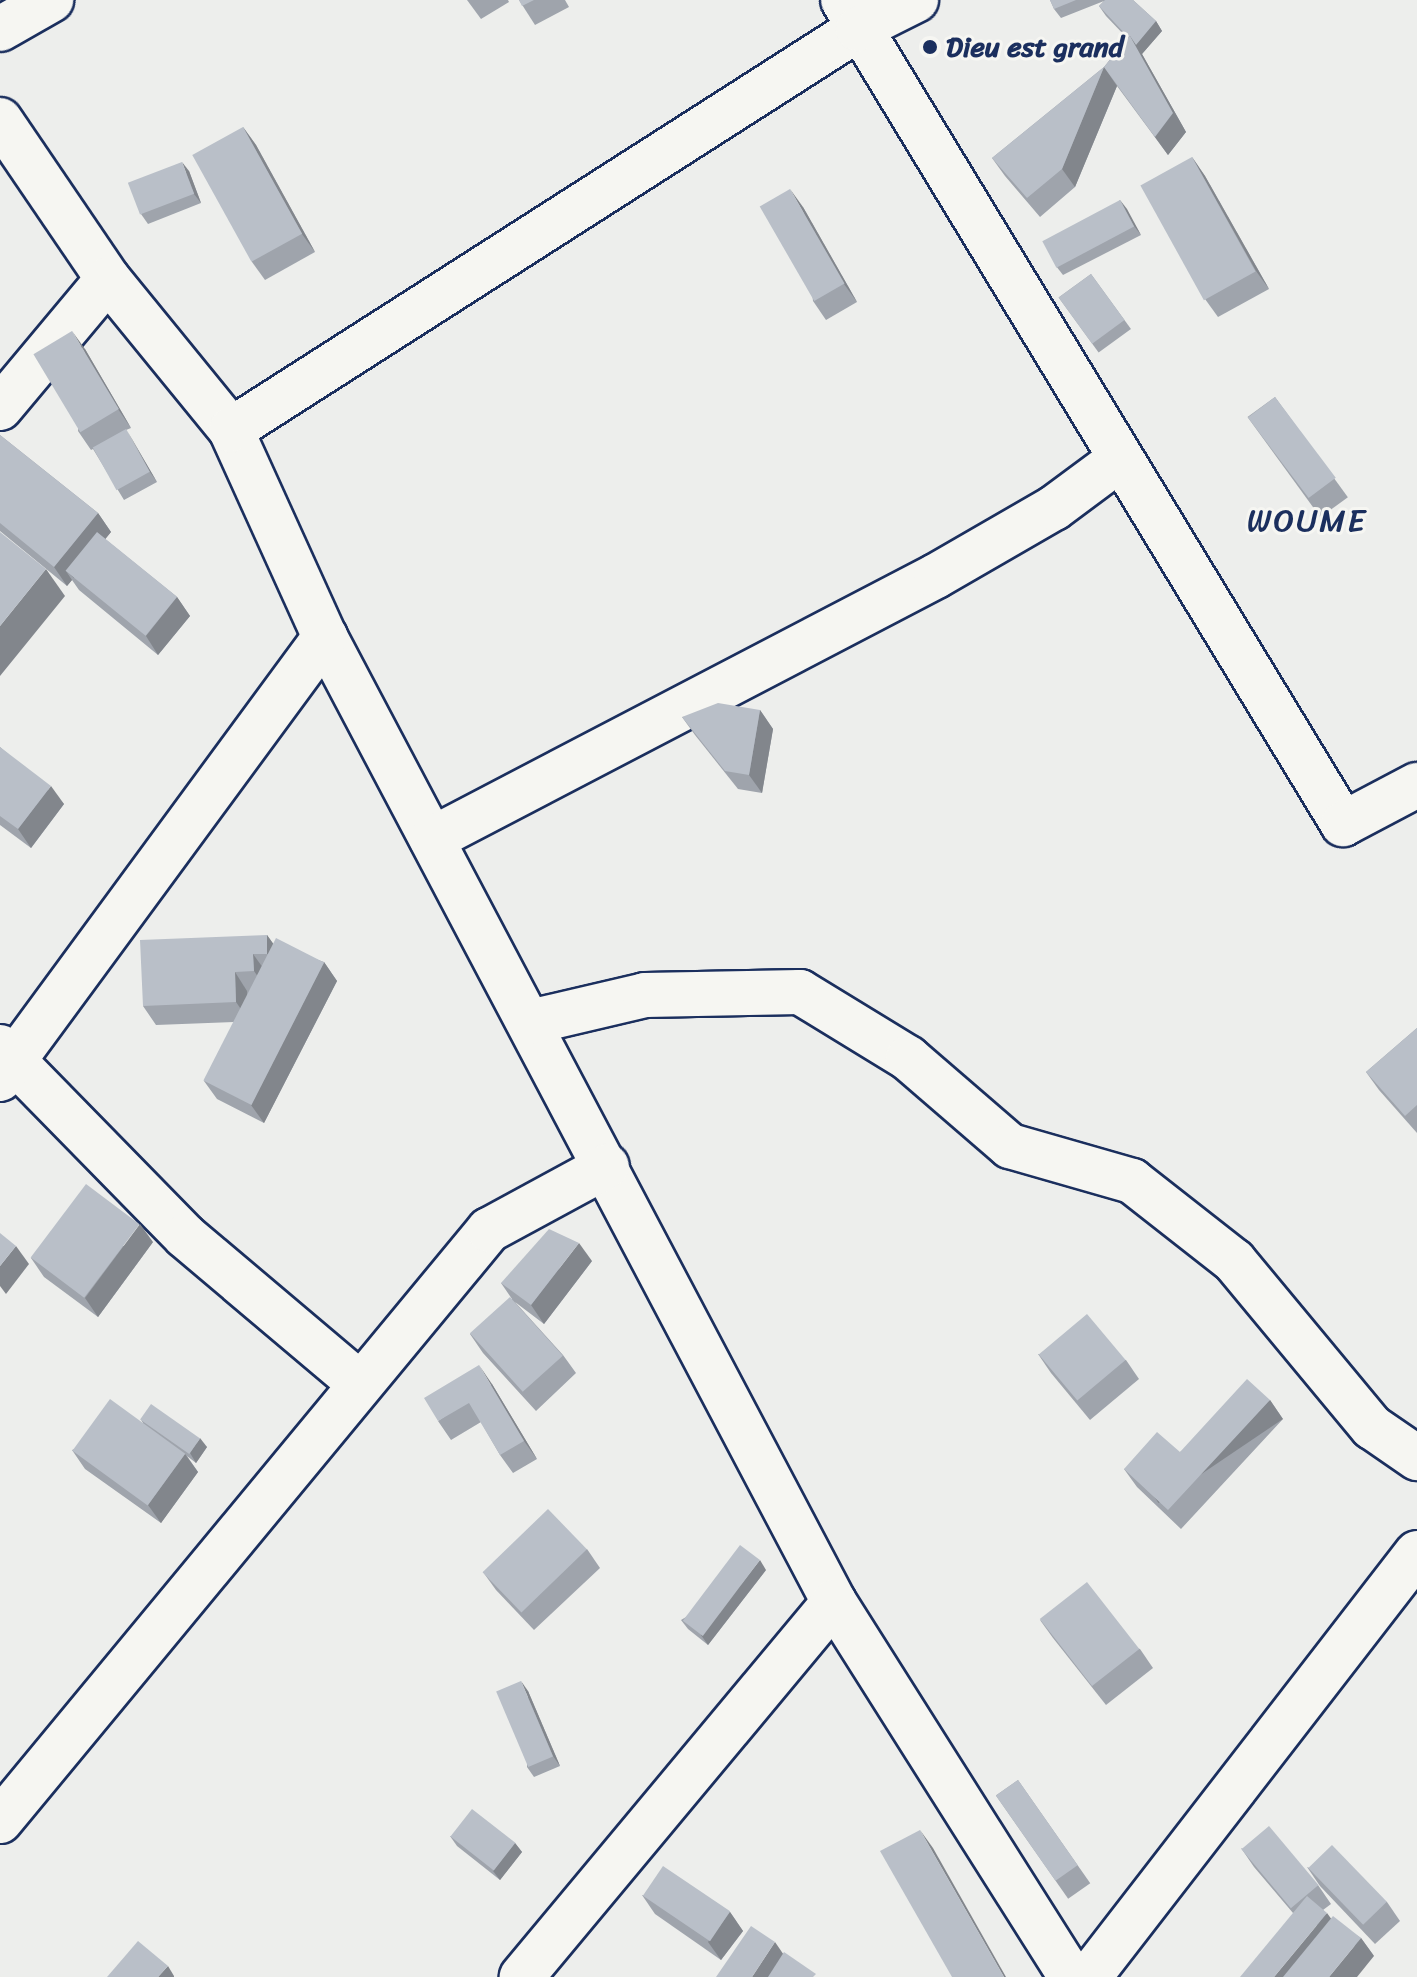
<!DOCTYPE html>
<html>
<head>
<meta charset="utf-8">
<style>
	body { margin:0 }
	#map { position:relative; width:1417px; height:1977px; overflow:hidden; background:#edeeec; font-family:Sriracha,sans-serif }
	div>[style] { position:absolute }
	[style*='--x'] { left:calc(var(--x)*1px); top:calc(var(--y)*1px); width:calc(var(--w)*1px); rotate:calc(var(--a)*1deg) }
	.roads { filter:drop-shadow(2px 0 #1b2f5e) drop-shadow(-2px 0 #1b2f5e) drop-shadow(0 2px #1b2f5e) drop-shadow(0 -2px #1b2f5e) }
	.minor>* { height:44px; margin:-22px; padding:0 22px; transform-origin:22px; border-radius:22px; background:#f6f6f2 }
	.wall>* { inset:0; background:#9fa4ac; transform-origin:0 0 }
	.shaded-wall>* { inset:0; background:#82868c; transform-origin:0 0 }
	.building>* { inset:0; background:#b9bfc8; transform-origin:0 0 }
	.dots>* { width:22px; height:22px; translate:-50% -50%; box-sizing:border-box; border:4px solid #f6f6f2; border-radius:50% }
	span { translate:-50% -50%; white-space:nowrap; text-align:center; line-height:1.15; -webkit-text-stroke:6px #f6f6f2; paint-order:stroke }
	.poi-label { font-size:28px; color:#1b2f5e; font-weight:700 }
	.left { translate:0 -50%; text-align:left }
	.quarter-label { font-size:32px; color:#1b2f5e; letter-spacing:2px }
</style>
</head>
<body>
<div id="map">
	<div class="roads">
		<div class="minor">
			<div style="--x:843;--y:0;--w:964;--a:58.75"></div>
			<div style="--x:1343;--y:824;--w:84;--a:-27.8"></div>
			<div style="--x:0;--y:29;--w:59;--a:-29.6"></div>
			<div style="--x:0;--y:120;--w:192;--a:55.8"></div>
			<div style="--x:108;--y:279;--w:195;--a:50.8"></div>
			<div style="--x:231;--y:430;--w:227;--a:65.6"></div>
			<div style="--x:325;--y:637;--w:1091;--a:62.19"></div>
			<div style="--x:834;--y:1602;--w:488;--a:129.8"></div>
			<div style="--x:0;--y:408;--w:168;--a:-50.1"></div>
			<div style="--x:231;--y:430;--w:744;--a:-32.6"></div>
			<div style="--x:858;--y:29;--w:65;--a:-26.6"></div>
			<div style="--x:432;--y:839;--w:568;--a:-27.56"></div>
			<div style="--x:936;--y:576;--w:136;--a:-30"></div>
			<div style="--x:1054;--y:508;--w:82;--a:-36.6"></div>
			<div style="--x:530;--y:1022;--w:118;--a:-13.2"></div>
			<div style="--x:645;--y:995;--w:155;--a:-1.1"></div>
			<div style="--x:800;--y:992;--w:127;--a:31.4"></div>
			<div style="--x:908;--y:1058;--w:135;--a:40.8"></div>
			<div style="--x:1010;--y:1146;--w:127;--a:16"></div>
			<div style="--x:1132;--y:1181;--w:130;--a:38.1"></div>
			<div style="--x:1234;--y:1261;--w:216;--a:50.3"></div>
			<div style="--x:1372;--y:1427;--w:55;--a:34.6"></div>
			<div style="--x:0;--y:1047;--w:264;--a:45.6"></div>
			<div style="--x:185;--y:1236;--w:229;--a:40.2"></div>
			<div style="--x:0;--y:1079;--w:549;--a:-53.67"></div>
			<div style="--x:834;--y:1602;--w:444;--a:57.7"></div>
			<div style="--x:0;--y:1821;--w:767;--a:-50.4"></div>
			<div style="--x:489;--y:1230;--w:134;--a:-28.5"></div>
			<div style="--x:1089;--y:1977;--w:536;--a:-52.28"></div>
		</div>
	</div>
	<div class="wall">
		<div style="clip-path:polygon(467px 0,508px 0,509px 2px,481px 19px)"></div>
		<div style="clip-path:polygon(519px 0,565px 0,569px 7px,535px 25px)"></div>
		<div style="clip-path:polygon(1050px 0,1133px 0,1156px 21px,1162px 31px,1142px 54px,1186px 132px,1168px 155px,1117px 86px,1075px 187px,1040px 217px,1005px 176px,992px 158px,1104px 67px,1127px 38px,1106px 16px,1099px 6px,1104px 1px,1061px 18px,1054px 9px)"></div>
		<div style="clip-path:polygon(243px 127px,256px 145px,315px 252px,265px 280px,252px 262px)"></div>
		<div style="clip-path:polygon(1192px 157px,1205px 176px,1269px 289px,1218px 317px,1205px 299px)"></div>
		<div style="clip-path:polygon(189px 171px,201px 203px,148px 224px,141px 214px)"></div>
		<div style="clip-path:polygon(1120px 200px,1141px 235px,1063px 275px,1056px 266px)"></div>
		<div style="clip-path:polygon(803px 207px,857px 302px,826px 320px,813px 301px)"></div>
		<div style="left:1091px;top:274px;width:68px;height:40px;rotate:54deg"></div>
		<div style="clip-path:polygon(85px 349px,131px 428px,126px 430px,157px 482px,124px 500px,93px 449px,91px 450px,78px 431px)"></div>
		<div style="left:1275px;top:397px;width:124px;height:34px;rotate:54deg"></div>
		<div style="clip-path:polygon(0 435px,98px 513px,111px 532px,105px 539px,177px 597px,190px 616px,158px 655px,79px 590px,72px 580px,67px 586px,0 531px)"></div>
		<div style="clip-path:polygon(760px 710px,773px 729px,762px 793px,738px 789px,695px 735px,682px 717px)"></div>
		<div style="clip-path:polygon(0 747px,64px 804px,31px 848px,0 825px)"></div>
		<div style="clip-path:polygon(267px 935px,273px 944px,324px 962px,337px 981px,264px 1123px,217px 1099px,204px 1081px,234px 1022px,156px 1025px,143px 1006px)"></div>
		<div style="clip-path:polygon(1417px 1028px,1417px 1133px,1379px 1090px,1366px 1072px)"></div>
		<div style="clip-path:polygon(153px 1242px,98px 1317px,44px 1277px,31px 1258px)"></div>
		<div style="clip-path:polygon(592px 1261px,544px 1324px,515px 1302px,563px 1355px,576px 1373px,536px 1411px,483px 1353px,470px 1334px,512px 1299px,501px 1283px)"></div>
		<div style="clip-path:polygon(1038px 1354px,1126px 1360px,1139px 1379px,1090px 1420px,1051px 1373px)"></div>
		<div style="clip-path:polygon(492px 1384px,537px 1459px,513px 1473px,500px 1455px,481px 1422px,451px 1440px,438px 1421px)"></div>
		<div style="clip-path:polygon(1270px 1400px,1283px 1419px,1181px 1529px,1137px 1487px,1124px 1469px,1180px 1452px)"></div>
		<div style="clip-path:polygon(141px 1420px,207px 1447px,196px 1463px,187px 1456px,198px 1472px,161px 1523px,85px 1469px,72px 1450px,143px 1423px)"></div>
		<div style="clip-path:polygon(587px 1549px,600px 1568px,534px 1630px,496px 1590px,483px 1572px)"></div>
		<div style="clip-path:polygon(766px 1570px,708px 1645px,688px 1629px,681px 1620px)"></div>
		<div style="clip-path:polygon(1040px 1620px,1140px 1649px,1153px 1668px,1106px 1705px,1053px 1638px)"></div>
		<div style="clip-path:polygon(528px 1691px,560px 1766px,534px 1777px,527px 1767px)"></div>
		<div style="left:1018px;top:1780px;width:126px;height:27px;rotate:55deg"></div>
		<div style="clip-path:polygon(450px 1836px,515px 1843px,522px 1852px,500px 1880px,457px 1846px)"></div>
		<div style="clip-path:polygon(1241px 1848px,1318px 1885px,1331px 1904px,1323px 1910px,1331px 1919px,1361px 1938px,1374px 1956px,1293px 1913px,1254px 1867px)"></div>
		<div style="clip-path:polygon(1307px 1867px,1387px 1902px,1400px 1921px,1375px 1944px,1320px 1886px)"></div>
		<div style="clip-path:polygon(642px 1895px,730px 1912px,743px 1931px,721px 1960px,655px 1914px)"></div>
	</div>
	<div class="shaded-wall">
		<div style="clip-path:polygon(1156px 21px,1162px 31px,1142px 54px,1186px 132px,1168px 155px,1155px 137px,1130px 36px)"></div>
		<div style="clip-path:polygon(1104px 67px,1117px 86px,1075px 187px,1062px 169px)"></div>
		<div style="clip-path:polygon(243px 127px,256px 145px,315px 252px,302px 234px)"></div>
		<div style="clip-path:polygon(1192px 157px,1205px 176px,1269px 289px,1256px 271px)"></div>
		<div style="clip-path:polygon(182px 162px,189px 171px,201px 203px,194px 194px)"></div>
		<div style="clip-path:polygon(790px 189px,803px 207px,857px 302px,844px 284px)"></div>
		<div style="clip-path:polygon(1120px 200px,1127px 209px,1141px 235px,1134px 226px)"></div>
		<div style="clip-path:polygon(72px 331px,85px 349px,131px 428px,118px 409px)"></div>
		<div style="clip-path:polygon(126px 429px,132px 439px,157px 482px,150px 472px)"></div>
		<div style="clip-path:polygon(98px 513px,111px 532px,74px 578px,66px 571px,72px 580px,67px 586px,54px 567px)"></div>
		<div style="clip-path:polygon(46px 569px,65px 596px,0 676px,0 626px)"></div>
		<div style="clip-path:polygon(177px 597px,190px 616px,158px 655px,146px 636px)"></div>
		<div style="clip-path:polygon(760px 710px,773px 729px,762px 793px,749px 775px)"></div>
		<div style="clip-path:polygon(51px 786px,64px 804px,31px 848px,18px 829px)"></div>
		<div style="clip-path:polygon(267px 935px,280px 953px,267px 954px)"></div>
		<div style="clip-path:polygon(253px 954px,266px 972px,267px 990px,254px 971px)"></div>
		<div style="clip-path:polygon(324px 962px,337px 981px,264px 1123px,251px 1105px)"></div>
		<div style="clip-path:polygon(235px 972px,247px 991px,249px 1021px,236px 1002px)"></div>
		<div style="clip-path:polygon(140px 1224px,153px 1242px,98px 1317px,85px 1298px)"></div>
		<div style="clip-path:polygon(579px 1243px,592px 1261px,544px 1324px,531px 1305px)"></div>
		<div style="clip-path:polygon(16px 1246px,29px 1264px,6px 1294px,0 1286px,0 1266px)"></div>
		<div style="clip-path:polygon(479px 1365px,492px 1384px,537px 1459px,524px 1441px)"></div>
		<div style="left:1270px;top:1400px;width:23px;height:150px;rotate:56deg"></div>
		<div style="clip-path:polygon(200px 1438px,207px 1447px,196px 1463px,190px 1453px)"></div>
		<div style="clip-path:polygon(185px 1454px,198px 1472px,161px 1523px,148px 1505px)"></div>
		<div style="clip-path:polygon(760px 1560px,766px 1570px,708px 1645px,701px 1635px)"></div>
		<div style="clip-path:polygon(521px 1681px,528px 1691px,560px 1766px,553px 1756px)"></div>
		<div style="clip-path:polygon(920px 1830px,933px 1848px,1006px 1977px,1004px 1977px)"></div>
		<div style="clip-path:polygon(515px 1843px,522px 1852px,500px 1880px,493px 1871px)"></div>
		<div style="clip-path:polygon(730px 1912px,743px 1931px,721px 1960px,708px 1942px)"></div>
		<div style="clip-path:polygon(1327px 1913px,1340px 1931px,1302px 1977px,1274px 1977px)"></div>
		<div style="clip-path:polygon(1361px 1938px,1374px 1956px,1357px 1977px,1329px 1977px)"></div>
		<div style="clip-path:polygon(775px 1942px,788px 1961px,777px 1977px,752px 1977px)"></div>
		<div style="clip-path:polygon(168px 1966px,174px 1976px,174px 1977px,158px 1977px)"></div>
	</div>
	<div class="building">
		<div style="clip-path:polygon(519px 0,534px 0,522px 6px)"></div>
		<div style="clip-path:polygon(1050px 0,1076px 0,1054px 9px)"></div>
		<div style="clip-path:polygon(1105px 0,1133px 0,1156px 21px,1136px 45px,1130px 36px,1128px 37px,1099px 6px)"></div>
		<div style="clip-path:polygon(1130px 36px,1173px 113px,1155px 137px,1104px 67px,1062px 169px,1027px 198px,992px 158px,1104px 67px)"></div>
		<div style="left:243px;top:127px;width:122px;height:58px;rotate:61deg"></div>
		<div style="left:1192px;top:157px;width:131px;height:59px;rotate:61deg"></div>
		<div style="left:182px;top:162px;width:34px;height:58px;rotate:69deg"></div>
		<div style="left:790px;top:189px;width:109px;height:35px;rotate:60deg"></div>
		<div style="left:1120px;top:200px;width:30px;height:88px;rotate:62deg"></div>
		<div style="left:1091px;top:274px;width:57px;height:40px;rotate:54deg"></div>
		<div style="left:72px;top:331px;width:91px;height:45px;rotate:59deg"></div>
		<div style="left:1275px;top:397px;width:101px;height:34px;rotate:53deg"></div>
		<div style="left:126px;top:429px;width:49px;height:38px;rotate:61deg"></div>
		<div style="clip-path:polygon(0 435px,98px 513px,54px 567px,0 523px)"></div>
		<div style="clip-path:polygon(0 532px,46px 569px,0 626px)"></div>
		<div style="left:97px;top:532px;width:103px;height:50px;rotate:39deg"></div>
		<div style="clip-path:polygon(718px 703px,760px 710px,749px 775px,725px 771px,682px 717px)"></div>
		<div style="clip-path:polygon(0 747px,51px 786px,18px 829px,0 816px)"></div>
		<div style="clip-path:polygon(267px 935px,267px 954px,253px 954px,254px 971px,235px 972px,236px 1002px,143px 1006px,140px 940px)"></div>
		<div style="left:276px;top:938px;width:54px;height:160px;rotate:27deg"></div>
		<div style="clip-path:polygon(1417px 1028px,1417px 1105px,1405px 1116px,1366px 1072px)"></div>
		<div style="left:86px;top:1184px;width:67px;height:92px;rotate:37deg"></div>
		<div style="clip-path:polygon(549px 1229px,579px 1243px,531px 1305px,501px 1283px)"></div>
		<div style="clip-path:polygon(0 1233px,16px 1246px,0 1266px)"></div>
		<div style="left:510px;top:1297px;width:79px;height:54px;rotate:48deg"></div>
		<div style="left:1087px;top:1314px;width:60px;height:63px;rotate:50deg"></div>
		<div style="clip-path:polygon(479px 1365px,524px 1441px,500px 1455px,469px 1403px,438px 1421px,424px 1398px)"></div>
		<div style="clip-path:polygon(1247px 1379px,1270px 1400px,1168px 1510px,1124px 1469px,1157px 1432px,1180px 1452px)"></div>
		<div style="left:110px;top:1399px;width:93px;height:64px;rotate:36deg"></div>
		<div style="left:151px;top:1404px;width:60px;height:19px;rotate:35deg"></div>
		<div style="left:548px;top:1509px;width:56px;height:91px;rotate:46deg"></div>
		<div style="left:740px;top:1545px;width:25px;height:95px;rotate:37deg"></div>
		<div style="left:1087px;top:1582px;width:85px;height:60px;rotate:52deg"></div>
		<div style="left:521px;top:1681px;width:82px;height:27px;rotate:67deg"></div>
		<div style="left:1018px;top:1780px;width:104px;height:27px;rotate:55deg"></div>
		<div style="left:472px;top:1809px;width:55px;height:35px;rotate:38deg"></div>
		<div style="left:1269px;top:1826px;width:77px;height:36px;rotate:50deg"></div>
		<div style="clip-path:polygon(920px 1830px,1004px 1977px,952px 1977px,880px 1851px)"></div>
		<div style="left:1332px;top:1845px;width:79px;height:33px;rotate:46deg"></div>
		<div style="left:663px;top:1866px;width:81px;height:36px;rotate:34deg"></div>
		<div style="clip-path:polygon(1307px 1896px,1327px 1913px,1274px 1977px,1240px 1977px)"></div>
		<div style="clip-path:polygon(1333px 1916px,1361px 1938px,1329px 1977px,1283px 1977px)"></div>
		<div style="clip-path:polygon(751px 1926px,775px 1942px,752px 1977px,716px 1977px)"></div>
		<div style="clip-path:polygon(138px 1941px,168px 1966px,158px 1977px,107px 1977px)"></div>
		<div style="clip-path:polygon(784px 1952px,816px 1974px,813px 1977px,768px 1977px)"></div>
	</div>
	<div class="dots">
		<div style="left:930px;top:47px;background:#1b2f5e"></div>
	</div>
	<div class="poi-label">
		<span class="left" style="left:946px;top:47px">Dieu est grand</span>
	</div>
	<div class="quarter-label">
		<span style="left:1307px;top:521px">WOUME</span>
	</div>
</div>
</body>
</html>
